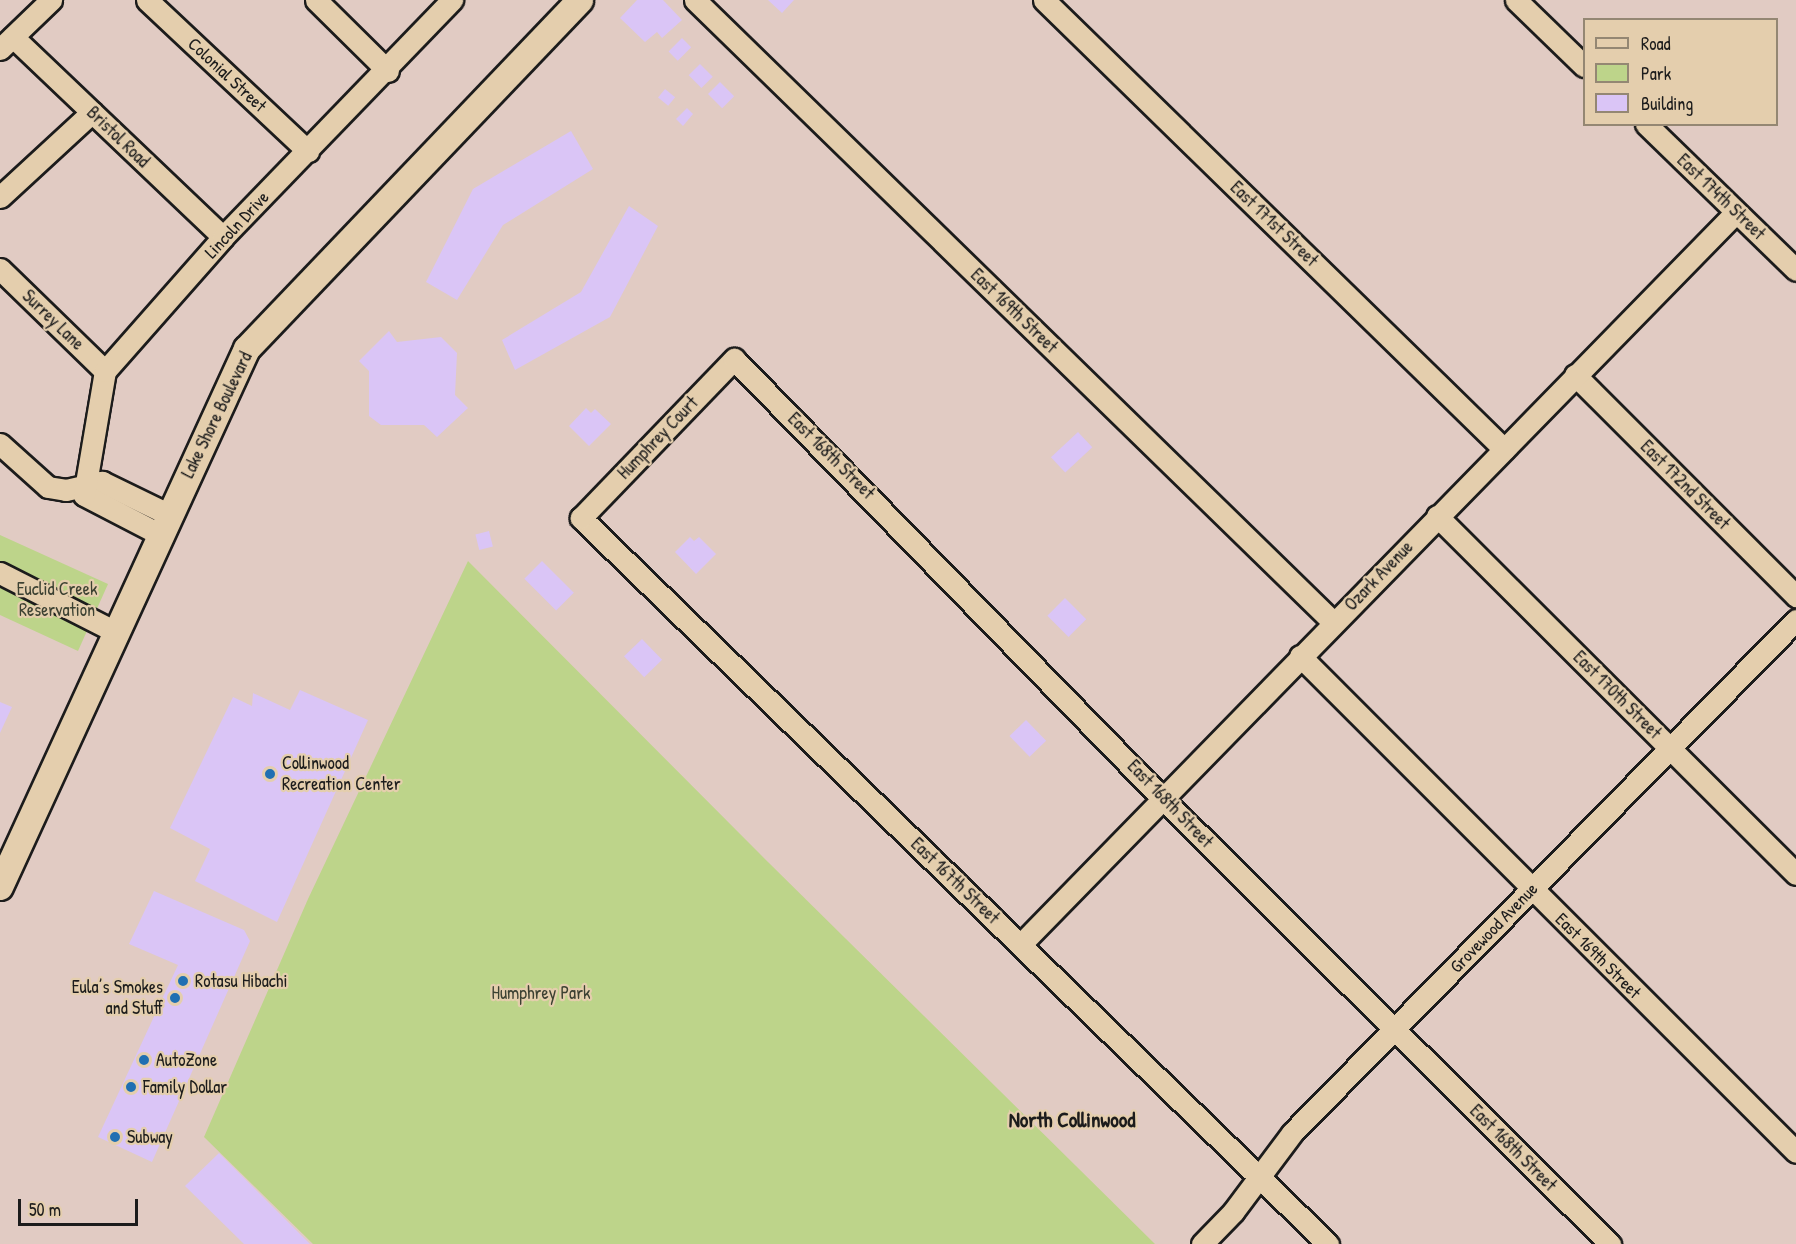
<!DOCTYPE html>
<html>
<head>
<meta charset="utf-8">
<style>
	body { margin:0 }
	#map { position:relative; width:1796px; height:1244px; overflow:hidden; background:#e1cbc3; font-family:"Patrick Hand",sans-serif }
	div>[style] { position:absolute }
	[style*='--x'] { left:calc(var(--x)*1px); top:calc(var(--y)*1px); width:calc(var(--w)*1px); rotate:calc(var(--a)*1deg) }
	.green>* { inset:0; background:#bdd48a }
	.building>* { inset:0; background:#dac5f6; transform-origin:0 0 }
	.roads { filter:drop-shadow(2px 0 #1c1c1c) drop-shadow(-2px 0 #1c1c1c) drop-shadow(0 2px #1c1c1c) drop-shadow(0 -2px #1c1c1c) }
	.minor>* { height:21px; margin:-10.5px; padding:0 10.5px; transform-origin:10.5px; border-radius:10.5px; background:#e4cead }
	.major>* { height:26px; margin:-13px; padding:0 13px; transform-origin:13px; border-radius:13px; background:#e4cead }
	.dots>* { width:16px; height:16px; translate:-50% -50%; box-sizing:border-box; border:3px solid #e4cead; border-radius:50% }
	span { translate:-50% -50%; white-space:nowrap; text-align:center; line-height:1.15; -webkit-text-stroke:4.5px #e4cead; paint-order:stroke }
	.street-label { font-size:18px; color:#1c1c1c }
	.park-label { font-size:18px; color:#3c4132 }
	.poi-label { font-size:18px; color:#1c1c1c }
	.left { translate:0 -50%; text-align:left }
	.right { translate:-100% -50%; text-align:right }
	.quarter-label { font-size:21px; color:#1c1c1c; font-weight:700 }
	.legend { position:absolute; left:1583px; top:18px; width:195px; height:108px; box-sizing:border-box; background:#e4cead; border:2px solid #948773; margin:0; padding:8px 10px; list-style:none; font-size:18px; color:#1c1c1c }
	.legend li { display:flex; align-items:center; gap:12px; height:30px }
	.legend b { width:30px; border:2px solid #948773 }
	.scale { position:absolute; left:18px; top:1199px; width:120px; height:27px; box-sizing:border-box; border:3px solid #1c1c1c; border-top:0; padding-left:8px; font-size:18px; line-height:21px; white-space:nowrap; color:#1c1c1c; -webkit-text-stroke:4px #e4cead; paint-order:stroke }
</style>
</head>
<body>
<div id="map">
	<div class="green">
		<div style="clip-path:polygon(0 535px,108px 584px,78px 651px,0 615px)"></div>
		<div style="clip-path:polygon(468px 561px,768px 862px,1155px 1244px,313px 1244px,204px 1137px,308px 899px)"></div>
	</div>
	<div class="building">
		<div style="clip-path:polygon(637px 0,663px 0,682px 20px,662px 38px,657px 32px,645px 42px,620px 18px)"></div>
		<div style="clip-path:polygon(768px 0,794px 0,782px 13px)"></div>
		<div style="left:682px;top:38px;width:13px;height:19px;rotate:45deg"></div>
		<div style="left:700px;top:64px;width:18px;height:16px;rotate:45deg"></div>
		<div style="left:720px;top:82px;width:20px;height:17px;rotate:45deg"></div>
		<div style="left:665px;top:89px;width:13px;height:11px;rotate:39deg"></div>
		<div style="clip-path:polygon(687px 108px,693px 114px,683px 126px,676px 119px)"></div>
		<div style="clip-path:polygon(571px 131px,593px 169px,503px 225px,457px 300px,426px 282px,473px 189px)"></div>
		<div style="clip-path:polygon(629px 206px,658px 226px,610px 317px,515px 370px,502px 340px,581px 292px)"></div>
		<div style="clip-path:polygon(389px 331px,397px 342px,441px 337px,457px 353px,455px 395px,468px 408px,437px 437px,424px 425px,381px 425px,369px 416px,369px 371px,359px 361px)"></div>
		<div style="clip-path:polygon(586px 408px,591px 413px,595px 409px,611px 424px,589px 446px,569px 426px)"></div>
		<div style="left:1078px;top:432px;width:21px;height:37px;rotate:47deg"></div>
		<div style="left:489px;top:531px;width:16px;height:14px;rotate:76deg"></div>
		<div style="clip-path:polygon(690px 537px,694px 541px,699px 537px,716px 554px,696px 574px,675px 552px)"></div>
		<div style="left:542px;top:561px;width:45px;height:25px;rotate:45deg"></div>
		<div style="left:1065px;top:598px;width:30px;height:25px;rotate:45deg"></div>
		<div style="left:642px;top:639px;width:29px;height:25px;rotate:46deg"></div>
		<div style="clip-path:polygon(300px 690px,368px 720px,277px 922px,195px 881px,210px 849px,170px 828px,233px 697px,252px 706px,253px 693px,290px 710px)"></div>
		<div style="clip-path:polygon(0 702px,12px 707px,0 733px)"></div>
		<div style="left:1026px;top:720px;width:29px;height:23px;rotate:46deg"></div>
		<div style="clip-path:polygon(154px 891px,244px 930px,250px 941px,152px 1162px,98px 1137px,178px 965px,129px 944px)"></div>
		<div style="clip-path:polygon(219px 1153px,310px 1244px,244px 1244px,185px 1186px)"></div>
	</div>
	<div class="roads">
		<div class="minor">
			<div style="--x:147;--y:0;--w:221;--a:43.2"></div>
			<div style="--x:316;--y:0;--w:101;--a:44.6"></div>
			<div style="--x:695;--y:0;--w:891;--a:44.27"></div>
			<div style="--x:1044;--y:0;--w:643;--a:44.31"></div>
			<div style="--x:1516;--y:0;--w:95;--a:44.1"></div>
			<div style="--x:13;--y:37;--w:290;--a:43.6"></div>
			<div style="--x:0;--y:49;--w:71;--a:-43.9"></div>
			<div style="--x:1646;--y:124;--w:209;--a:44.2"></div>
			<div style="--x:0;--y:197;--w:125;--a:-42.7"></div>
			<div style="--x:0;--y:269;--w:146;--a:44.2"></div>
			<div style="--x:1575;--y:375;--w:313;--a:45"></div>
			<div style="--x:0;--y:444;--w:64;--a:41.9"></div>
			<div style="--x:48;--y:487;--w:18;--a:9"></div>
			<div style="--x:66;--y:490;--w:37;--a:-13"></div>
			<div style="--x:102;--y:482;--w:76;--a:25.9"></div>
			<div style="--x:1437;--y:516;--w:507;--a:44.92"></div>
			<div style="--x:161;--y:535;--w:87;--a:-152.5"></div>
			<div style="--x:84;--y:495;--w:126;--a:-80.4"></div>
			<div style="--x:105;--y:371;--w:179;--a:-48.6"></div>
			<div style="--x:223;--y:237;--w:330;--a:-46"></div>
			<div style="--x:0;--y:573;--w:130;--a:27"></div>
			<div style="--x:1300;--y:656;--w:701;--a:45"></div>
			<div style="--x:1023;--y:942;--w:1020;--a:-45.67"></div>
			<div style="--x:1202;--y:1244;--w:45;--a:-45.9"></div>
			<div style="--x:1233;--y:1212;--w:99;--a:-53.2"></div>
			<div style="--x:1292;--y:1133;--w:719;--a:-45.51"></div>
			<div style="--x:1328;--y:1244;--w:1042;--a:-135.82"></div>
			<div style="--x:581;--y:518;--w:221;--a:-46.1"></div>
			<div style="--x:734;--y:359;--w:615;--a:45.73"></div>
			<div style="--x:1163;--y:799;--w:631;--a:44.87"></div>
		</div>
		<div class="major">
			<div style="--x:0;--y:887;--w:592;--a:-65.34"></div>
			<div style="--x:247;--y:349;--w:482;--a:-46.3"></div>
		</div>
	</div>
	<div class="dots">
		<div style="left:270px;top:774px;background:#1f6fb2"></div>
		<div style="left:183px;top:981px;background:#1f6fb2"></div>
		<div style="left:175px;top:998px;background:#1f6fb2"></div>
		<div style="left:144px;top:1060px;background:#1f6fb2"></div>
		<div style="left:131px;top:1087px;background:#1f6fb2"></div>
		<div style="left:115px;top:1137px;background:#1f6fb2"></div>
	</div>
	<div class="street-label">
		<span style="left:227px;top:75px;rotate:43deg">Colonial Street</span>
		<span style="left:118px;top:137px;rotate:44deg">Bristol Road</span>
		<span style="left:1721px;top:197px;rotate:44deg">East 174th Street</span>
		<span style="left:1274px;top:224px;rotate:44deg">East 171st Street</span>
		<span style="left:237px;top:225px;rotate:-47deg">Lincoln Drive</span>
		<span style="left:1014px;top:311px;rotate:44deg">East 169th Street</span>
		<span style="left:53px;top:320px;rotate:44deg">Surrey Lane</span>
		<span style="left:217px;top:415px;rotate:-64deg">Lake Shore Boulevard</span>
		<span style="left:658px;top:438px;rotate:-46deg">Humphrey Court</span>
		<span style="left:831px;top:456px;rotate:45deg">East 168th Street</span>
		<span style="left:1685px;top:485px;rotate:45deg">East 172nd Street</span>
		<span style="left:1379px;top:576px;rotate:-46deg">Ozark Avenue</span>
		<span style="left:1617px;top:695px;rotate:45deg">East 170th Street</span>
		<span style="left:1170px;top:804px;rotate:46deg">East 168th Street</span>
		<span style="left:955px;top:881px;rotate:44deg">East 167th Street</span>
		<span style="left:1494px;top:928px;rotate:-46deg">Grovewood Avenue</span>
		<span style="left:1598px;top:956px;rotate:45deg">East 169th Street</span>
		<span style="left:1513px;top:1148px;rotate:45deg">East 168th Street</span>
	</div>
	<div class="park-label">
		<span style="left:57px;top:600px">Euclid Creek<br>Reservation</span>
		<span style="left:541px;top:993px">Humphrey Park</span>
	</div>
	<div class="poi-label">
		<span class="left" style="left:282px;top:774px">Collinwood<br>Recreation Center</span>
		<span class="left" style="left:195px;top:981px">Rotasu Hibachi</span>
		<span class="right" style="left:163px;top:998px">Eula’s Smokes<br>and Stuff</span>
		<span class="left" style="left:156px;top:1060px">AutoZone</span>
		<span class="left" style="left:143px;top:1087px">Family Dollar</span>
		<span class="left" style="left:127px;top:1137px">Subway</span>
	</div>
	<div class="quarter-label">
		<span style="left:1072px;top:1120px">North Collinwood</span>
	</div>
	<ul class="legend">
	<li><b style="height:8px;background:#e4cead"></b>Road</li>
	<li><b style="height:16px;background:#bdd48a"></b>Park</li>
	<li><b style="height:16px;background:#dac5f6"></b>Building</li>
	</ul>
	<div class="scale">50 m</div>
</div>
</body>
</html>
